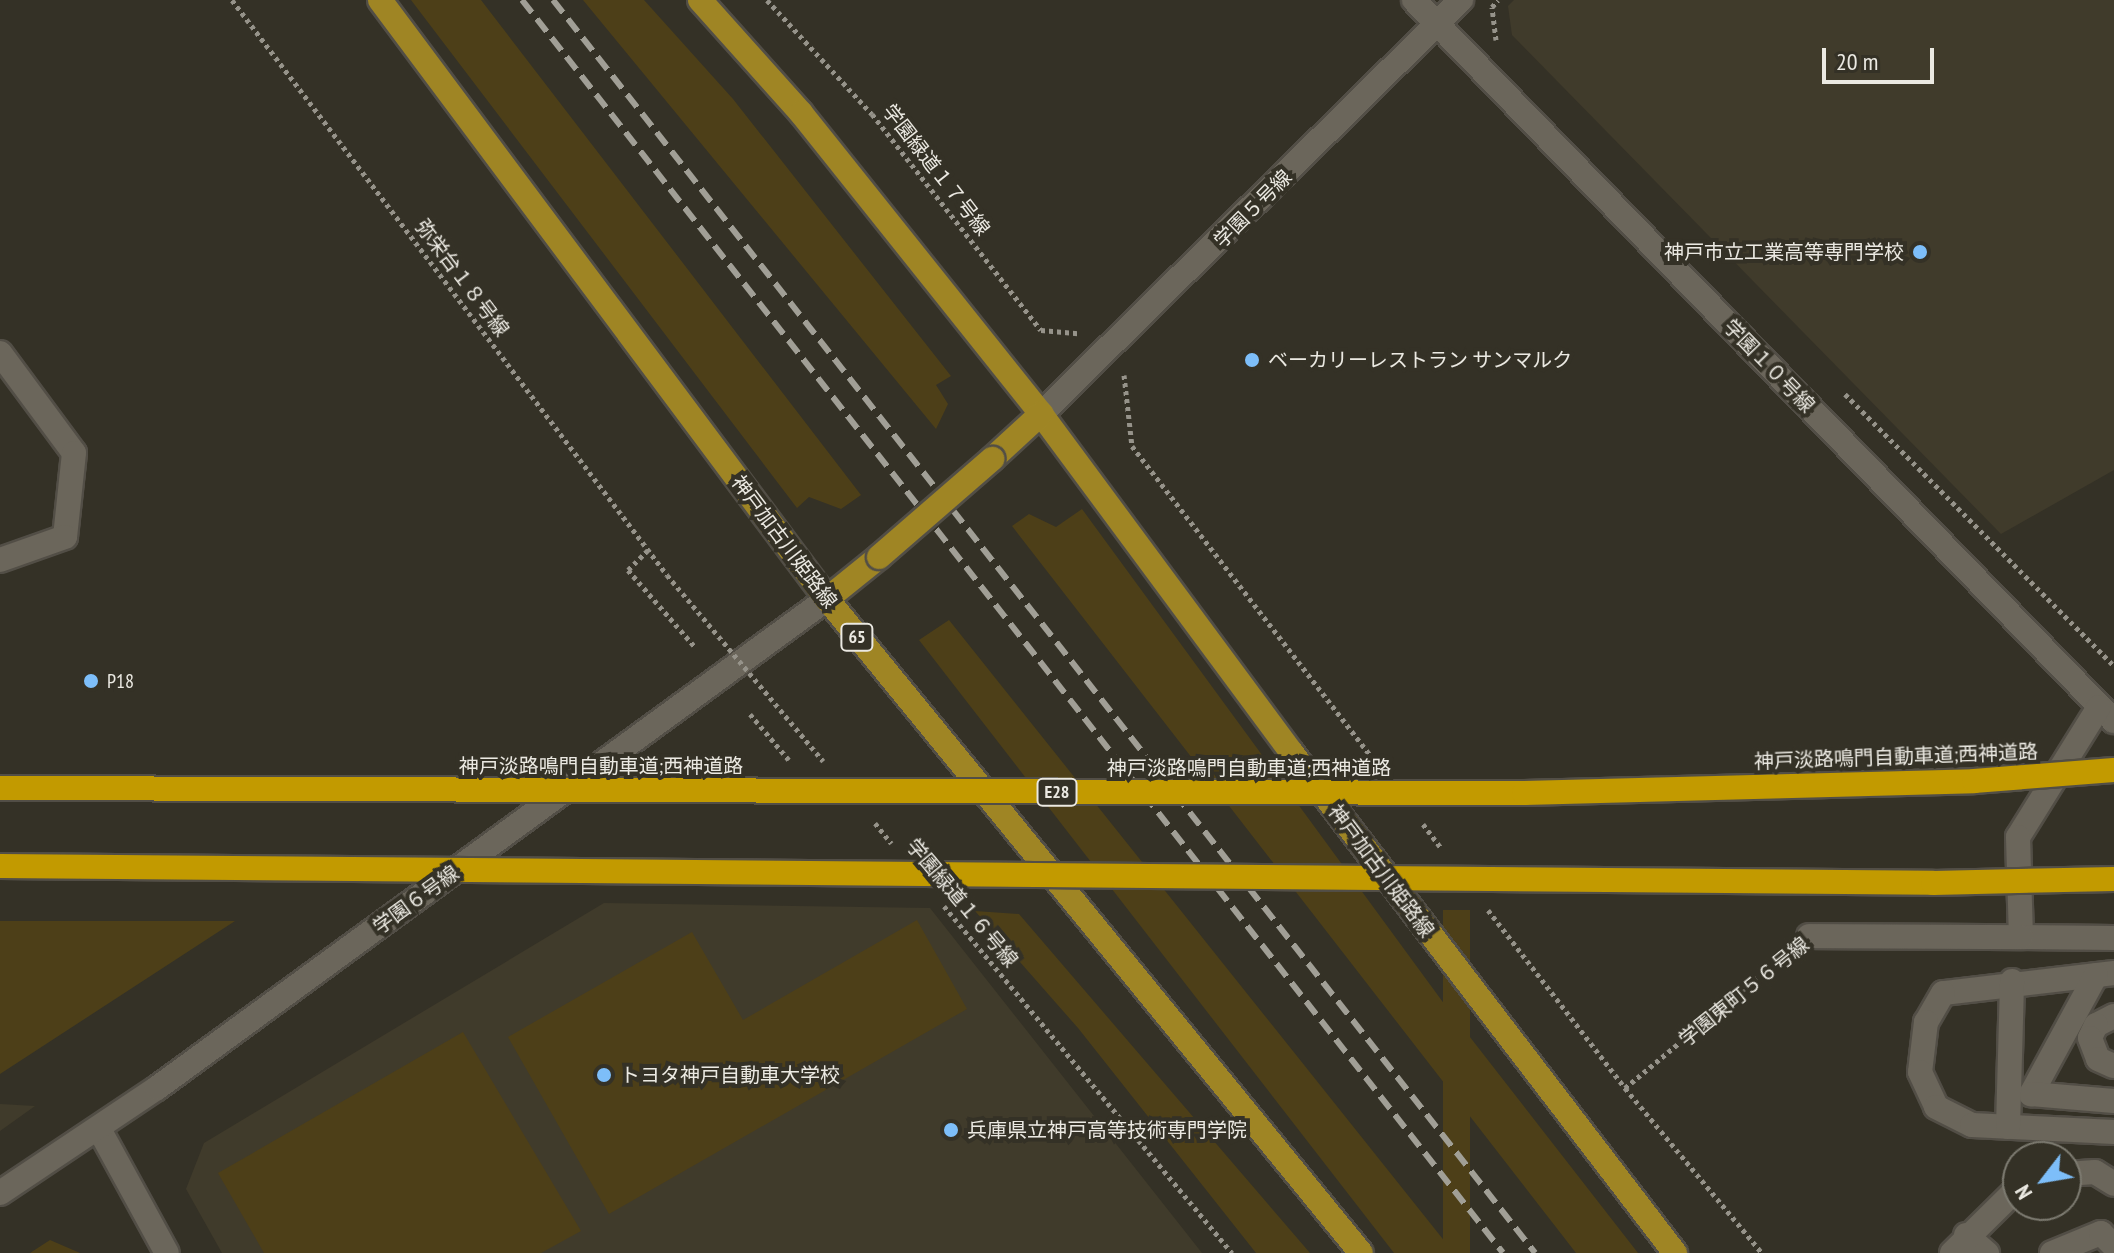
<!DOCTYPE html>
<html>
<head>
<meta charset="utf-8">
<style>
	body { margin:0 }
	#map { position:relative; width:2114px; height:1253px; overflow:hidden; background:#343126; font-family:"PT Sans Narrow","Noto Sans JP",sans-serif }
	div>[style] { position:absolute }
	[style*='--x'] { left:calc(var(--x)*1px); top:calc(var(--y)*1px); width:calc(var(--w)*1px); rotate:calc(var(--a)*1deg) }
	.built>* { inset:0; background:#403b2b }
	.green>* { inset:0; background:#4d3f18; transform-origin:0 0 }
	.path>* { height:5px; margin-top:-2.5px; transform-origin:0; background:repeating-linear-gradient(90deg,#96938a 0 4px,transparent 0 8px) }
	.roads { filter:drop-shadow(2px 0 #524e46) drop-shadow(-2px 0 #524e46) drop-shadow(0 2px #524e46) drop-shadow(0 -2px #524e46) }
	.minor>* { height:24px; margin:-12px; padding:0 12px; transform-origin:12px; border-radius:12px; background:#6b665b }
	.major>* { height:24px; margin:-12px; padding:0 12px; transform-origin:12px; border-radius:12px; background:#9f8524 }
	.rail>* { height:6px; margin-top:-3px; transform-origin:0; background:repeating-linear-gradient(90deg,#a19f96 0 16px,transparent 0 24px) }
	.path-bridge>* { height:5px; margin-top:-2.5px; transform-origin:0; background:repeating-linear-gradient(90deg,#96938a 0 4px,transparent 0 8px) }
	.bridges { filter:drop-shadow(2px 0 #524e46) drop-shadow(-2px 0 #524e46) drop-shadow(0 2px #524e46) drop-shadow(0 -2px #524e46) }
	.major-bridge>* { height:24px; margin:-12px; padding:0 12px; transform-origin:12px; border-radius:12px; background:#9f8524 }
	.highway-bridge>* { height:24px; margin:-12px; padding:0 12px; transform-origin:12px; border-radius:12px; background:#c29a00 }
	.dots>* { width:22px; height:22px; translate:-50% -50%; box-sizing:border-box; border:4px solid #343126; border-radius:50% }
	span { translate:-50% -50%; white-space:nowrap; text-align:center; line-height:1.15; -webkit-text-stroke:8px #343126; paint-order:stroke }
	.shield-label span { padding:2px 6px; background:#343126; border:2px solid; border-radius:6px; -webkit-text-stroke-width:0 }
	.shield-label { font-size:18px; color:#ebe9e2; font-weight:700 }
	.street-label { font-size:20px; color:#ebe9e2 }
	.poi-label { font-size:20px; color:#ebe9e2 }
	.right { translate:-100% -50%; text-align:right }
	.left { translate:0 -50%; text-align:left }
	.north { position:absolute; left:2002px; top:1141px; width:80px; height:80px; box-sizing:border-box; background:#343126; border:2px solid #7d7b71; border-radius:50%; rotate:239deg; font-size:22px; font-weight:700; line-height:32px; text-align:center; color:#ebe9e2 }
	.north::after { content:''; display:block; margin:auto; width:28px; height:36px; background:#7dbef9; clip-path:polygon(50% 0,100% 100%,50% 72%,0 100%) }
	.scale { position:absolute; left:1822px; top:48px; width:112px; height:36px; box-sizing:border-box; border:4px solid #ebe9e2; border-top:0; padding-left:10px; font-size:24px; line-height:28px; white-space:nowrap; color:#ebe9e2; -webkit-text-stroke:6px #343126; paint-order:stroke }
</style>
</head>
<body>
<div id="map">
	<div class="built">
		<div style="clip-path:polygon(1514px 0,2114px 0,2114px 470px,2001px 534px,1512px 35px,1508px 6px)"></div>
		<div style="clip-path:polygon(604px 903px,930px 908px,1202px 1253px,222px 1253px,186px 1189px,204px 1143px)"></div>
		<div style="clip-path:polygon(0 1104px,35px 1106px,0 1131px)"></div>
	</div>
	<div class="green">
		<div style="clip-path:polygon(411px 0,481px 0,861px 495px,841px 509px,809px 497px,797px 508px)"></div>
		<div style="clip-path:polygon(583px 0,644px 0,733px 99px,951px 376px,936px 385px,948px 404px,936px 429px)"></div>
		<div style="clip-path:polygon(1082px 509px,1445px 1005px,1638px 1253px,1576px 1253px,1012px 526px,1029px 514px,1056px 527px)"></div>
		<div style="clip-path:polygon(949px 620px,1454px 1253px,1394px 1253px,919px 640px)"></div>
		<div style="left:1443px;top:910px;width:27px;height:439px"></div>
		<div style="clip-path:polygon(975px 911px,1019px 914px,1310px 1253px,1256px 1253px,1078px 1028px)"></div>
		<div style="clip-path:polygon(917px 920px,967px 1009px,609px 1214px,508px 1037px,692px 932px,743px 1020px)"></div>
		<div style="clip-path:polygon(0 921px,235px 921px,0 1074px)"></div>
		<div style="clip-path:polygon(463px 1032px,581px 1231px,541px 1253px,264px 1253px,218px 1173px)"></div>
		<div style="clip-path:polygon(50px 1240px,80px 1253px,81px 1253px,30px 1253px)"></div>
	</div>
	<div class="path">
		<div style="--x:232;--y:0;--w:721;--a:52.89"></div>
		<div style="--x:767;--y:0;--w:155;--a:47.4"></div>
		<div style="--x:872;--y:114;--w:274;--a:52"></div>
		<div style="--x:1041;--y:330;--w:37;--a:5"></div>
		<div style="--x:1496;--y:40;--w:33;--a:-97"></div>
		<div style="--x:1492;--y:7;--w:9;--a:-49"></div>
		<div style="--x:1124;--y:375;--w:71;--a:83.6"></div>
		<div style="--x:1132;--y:446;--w:399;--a:52.4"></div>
		<div style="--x:1845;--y:394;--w:383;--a:45.3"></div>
		<div style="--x:648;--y:550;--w:28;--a:135"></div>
		<div style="--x:628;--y:570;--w:101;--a:49"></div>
		<div style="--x:750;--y:714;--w:60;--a:49.7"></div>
		<div style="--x:875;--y:823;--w:26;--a:51"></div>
		<div style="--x:1423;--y:824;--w:30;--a:53"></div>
		<div style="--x:944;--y:906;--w:451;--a:50.3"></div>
		<div style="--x:1488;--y:910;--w:225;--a:52.4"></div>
		<div style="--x:1625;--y:1088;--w:214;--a:50.3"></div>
		<div style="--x:1625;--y:1088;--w:209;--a:-39.8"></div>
	</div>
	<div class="roads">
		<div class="minor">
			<div style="--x:1414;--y:0;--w:1005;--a:45.85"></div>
			<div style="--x:0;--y:353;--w:124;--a:53.5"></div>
			<div style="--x:74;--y:453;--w:84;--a:96.1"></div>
			<div style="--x:65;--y:537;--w:69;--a:160.5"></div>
			<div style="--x:1041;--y:414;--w:590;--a:-44.59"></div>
			<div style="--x:2099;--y:707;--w:153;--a:121.9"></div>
			<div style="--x:2018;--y:837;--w:100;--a:88.3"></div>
			<div style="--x:2021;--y:937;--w:93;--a:0.6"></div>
			<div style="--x:1809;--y:936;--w:212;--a:0.3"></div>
			<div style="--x:2114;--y:973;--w:172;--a:173.3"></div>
			<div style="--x:1943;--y:993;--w:34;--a:120"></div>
			<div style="--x:1926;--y:1022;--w:50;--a:96.8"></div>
			<div style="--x:1920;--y:1072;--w:38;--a:65"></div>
			<div style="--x:1936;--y:1107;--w:40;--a:26.6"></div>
			<div style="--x:1972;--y:1125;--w:142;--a:2.8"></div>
			<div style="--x:2096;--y:975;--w:136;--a:118.6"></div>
			<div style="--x:2031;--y:1094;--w:83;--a:4.8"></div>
			<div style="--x:2114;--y:1016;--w:20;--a:153"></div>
			<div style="--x:2096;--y:1025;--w:14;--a:115"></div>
			<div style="--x:2090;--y:1038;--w:22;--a:69"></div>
			<div style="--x:2098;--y:1059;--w:17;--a:24"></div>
			<div style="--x:2008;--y:1127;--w:146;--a:-88.4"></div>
			<div style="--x:99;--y:1129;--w:141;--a:61.3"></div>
			<div style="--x:2066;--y:1174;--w:29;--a:-4"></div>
			<div style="--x:2095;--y:1172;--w:22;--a:32"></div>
			<div style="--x:0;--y:1193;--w:189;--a:-33.8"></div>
			<div style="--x:157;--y:1088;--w:829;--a:-36.12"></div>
			<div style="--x:1966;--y:1235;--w:28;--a:41"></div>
			<div style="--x:1952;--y:1253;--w:93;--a:-44.6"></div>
			<div style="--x:2052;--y:1253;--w:53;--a:-22.2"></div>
			<div style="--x:2101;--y:1233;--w:18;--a:45"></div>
		</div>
		<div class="major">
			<div style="--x:380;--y:0;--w:747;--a:53.27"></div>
			<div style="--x:827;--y:599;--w:844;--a:50.77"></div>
			<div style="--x:700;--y:0;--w:152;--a:48.2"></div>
			<div style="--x:801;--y:113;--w:385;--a:51.4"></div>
			<div style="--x:1041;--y:414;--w:422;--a:53.5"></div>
			<div style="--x:1292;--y:753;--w:630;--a:52.55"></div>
			<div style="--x:992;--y:459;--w:67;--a:-42.6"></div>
			<div style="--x:827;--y:599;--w:67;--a:-38.9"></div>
		</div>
	</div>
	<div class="rail">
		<div style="--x:522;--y:0;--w:1591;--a:51.94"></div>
		<div style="--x:553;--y:0;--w:1592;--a:51.91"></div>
	</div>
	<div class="path-bridge">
		<div style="--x:667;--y:575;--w:243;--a:50"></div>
	</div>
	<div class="bridges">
		<div class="major-bridge">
			<div style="--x:879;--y:557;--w:150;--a:-40.9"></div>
		</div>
		<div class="highway-bridge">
			<div style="--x:0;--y:788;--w:1524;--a:0.19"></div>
			<div style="--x:1524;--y:793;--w:450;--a:-1.5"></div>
			<div style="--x:1974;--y:781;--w:140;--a:-4.5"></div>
			<div style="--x:0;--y:866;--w:1933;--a:0.5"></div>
			<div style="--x:1933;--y:883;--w:181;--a:-1.3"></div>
		</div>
	</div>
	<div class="dots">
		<div style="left:1920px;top:252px;background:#7dbef9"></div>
		<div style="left:1252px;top:360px;background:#7dbef9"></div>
		<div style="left:91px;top:681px;background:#7dbef9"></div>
		<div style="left:604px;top:1075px;background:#7dbef9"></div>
		<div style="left:951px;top:1130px;background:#7dbef9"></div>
	</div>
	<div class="shield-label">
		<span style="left:857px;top:637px">65</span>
		<span style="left:1057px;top:792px">E28</span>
	</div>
	<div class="street-label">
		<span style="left:936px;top:170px;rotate:52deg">学園緑道１７号線</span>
		<span style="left:1253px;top:209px;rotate:-45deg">学園５号線</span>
		<span style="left:462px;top:278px;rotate:53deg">弥栄台１８号線</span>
		<span style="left:1769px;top:366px;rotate:46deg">学園１０号線</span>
		<span style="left:784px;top:542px;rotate:53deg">神戸加古川姫路線</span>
		<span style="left:1896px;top:757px;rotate:-2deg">神戸淡路鳴門自動車道;西神道路</span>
		<span style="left:601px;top:766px">神戸淡路鳴門自動車道;西神道路</span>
		<span style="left:1249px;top:768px">神戸淡路鳴門自動車道;西神道路</span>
		<span style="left:1381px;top:871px;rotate:53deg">神戸加古川姫路線</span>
		<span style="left:416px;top:900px;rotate:-36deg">学園６号線</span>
		<span style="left:962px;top:903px;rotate:50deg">学園緑道１６号線</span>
		<span style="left:1744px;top:992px;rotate:-39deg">学園東町５６号線</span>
	</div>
	<div class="poi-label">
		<span class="right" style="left:1904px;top:252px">神戸市立工業高等専門学校</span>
		<span class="left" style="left:1268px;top:360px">ベーカリーレストラン サンマルク</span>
		<span class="left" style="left:107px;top:681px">P18</span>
		<span class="left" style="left:620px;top:1075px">トヨタ神戸自動車大学校</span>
		<span class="left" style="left:967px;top:1130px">兵庫県立神戸高等技術専門学院</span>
	</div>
	<div class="north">N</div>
	<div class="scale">20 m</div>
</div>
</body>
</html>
